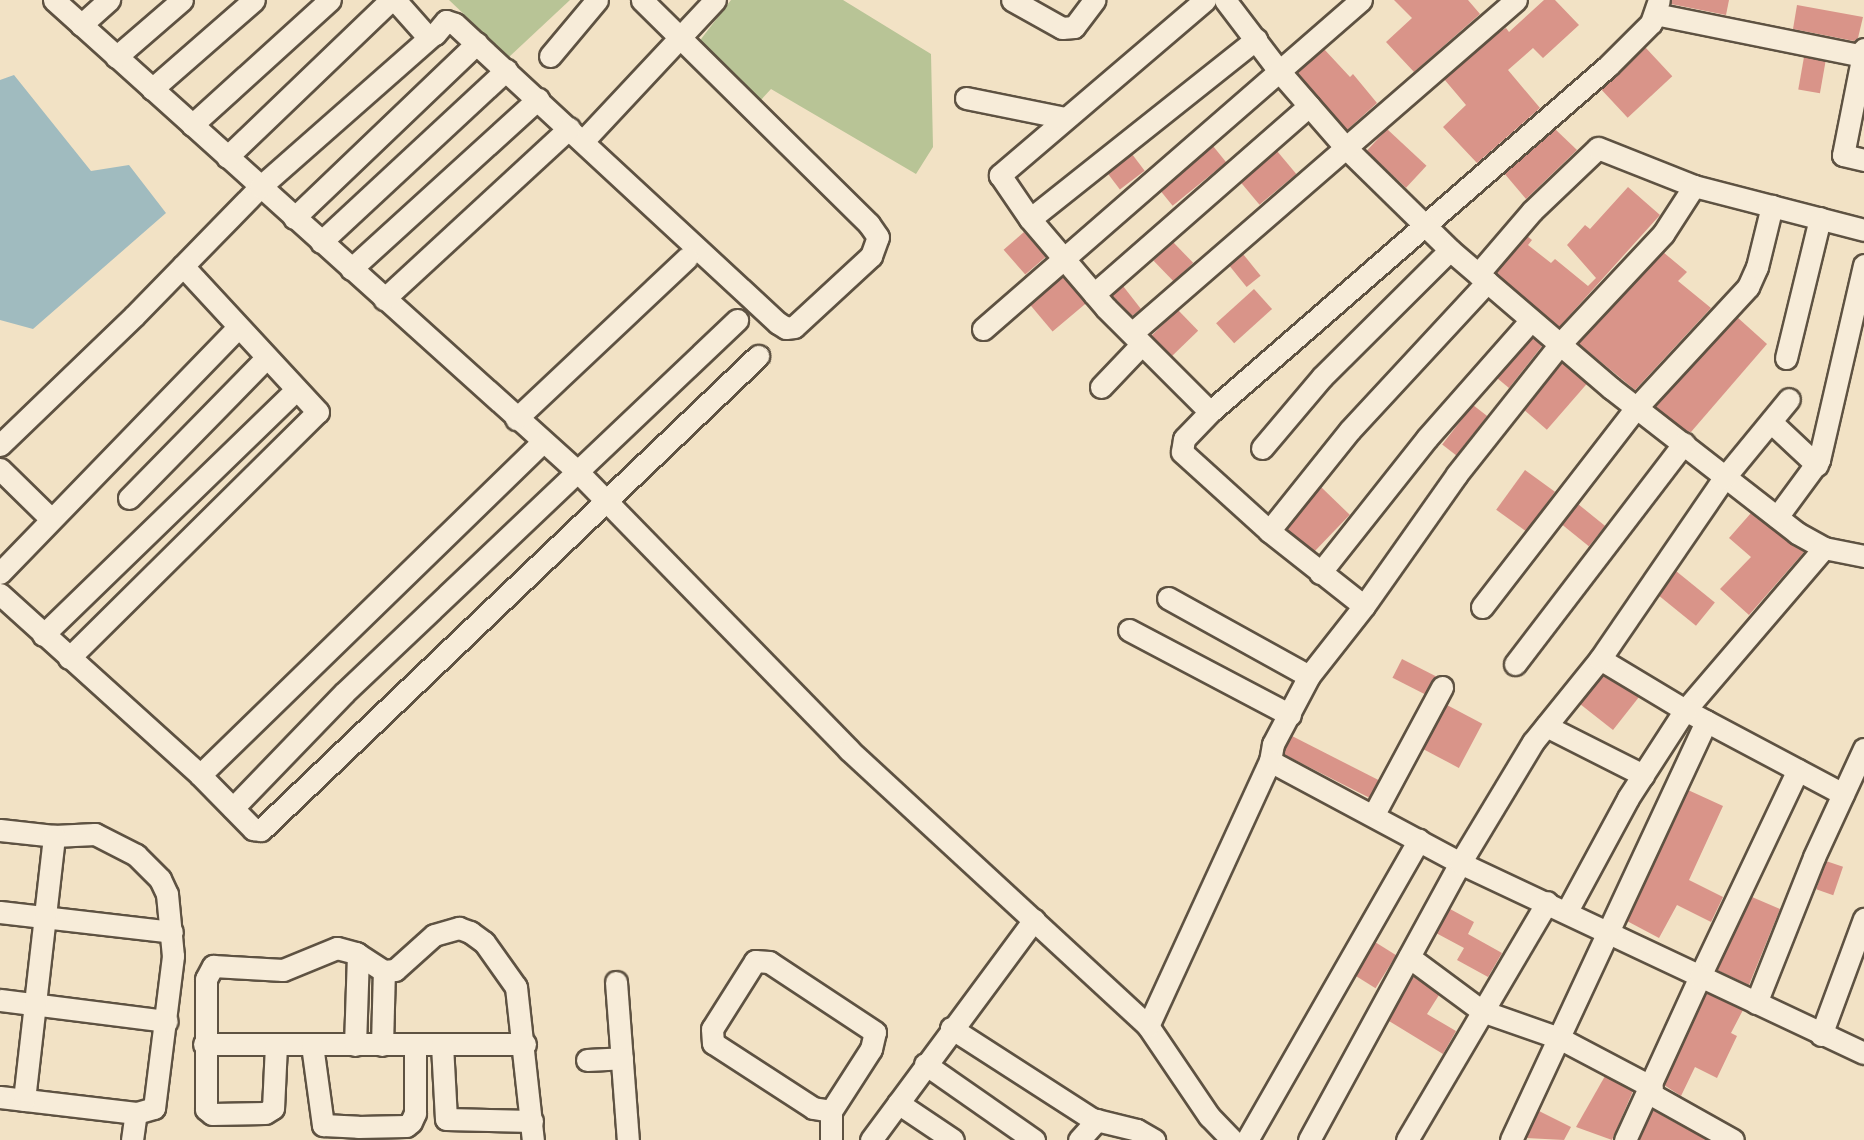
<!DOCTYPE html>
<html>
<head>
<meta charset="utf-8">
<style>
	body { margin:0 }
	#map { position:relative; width:1864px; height:1140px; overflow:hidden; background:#f2e2c5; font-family:"Sorts Mill Goudy",serif }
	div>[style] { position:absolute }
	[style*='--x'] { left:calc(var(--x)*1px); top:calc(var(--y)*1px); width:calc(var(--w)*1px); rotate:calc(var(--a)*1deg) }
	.green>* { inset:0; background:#b8c496 }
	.water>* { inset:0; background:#a0bbbf }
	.building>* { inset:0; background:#d99489; transform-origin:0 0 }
	.roads { filter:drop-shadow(2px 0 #5e5242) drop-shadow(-2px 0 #5e5242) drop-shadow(0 2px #5e5242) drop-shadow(0 -2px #5e5242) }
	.minor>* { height:21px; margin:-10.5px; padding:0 10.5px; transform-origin:10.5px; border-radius:10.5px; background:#f7ecd9 }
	span { translate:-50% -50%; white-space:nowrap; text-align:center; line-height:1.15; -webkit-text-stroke:5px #f7ecd9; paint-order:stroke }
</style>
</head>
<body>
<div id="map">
	<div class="green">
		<div style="clip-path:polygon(449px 0,570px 0,509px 57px)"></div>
		<div style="clip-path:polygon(731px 0,843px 0,931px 54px,933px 147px,916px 174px,771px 89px,760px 101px,698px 43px)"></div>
	</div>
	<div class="water">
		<div style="clip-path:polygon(14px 75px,91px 171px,129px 165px,166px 213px,33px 329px,0 320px,0 80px)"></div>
	</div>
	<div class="building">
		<div style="clip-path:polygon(1394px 0,1468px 0,1480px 14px,1414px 72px,1386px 42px,1412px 18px)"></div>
		<div style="clip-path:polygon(1544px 0,1555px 0,1579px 25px,1543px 58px,1533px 48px,1508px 70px,1540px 108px,1477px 163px,1443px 127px,1466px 105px,1444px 79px,1497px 33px,1506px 28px,1509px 32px)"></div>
		<div style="clip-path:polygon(1671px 0,1729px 0,1726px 15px,1671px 4px)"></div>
		<div style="clip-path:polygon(1797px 5px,1863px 17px,1858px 38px,1854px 41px,1793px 29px)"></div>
		<div style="left:1645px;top:47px;width:40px;height:61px;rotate:47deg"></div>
		<div style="clip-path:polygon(1324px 49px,1350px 77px,1353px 74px,1377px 103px,1347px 130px,1297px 72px)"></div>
		<div style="left:1804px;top:57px;width:22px;height:33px;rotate:10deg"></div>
		<div style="left:1387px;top:129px;width:54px;height:30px;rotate:43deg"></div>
		<div style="clip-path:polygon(1555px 129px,1577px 150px,1526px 199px,1504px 173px)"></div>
		<div style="left:1213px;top:146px;width:21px;height:69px;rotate:51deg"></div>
		<div style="left:1277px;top:151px;width:30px;height:48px;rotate:50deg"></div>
		<div style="left:1132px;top:154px;width:21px;height:31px;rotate:53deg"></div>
		<div style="clip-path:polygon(1628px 187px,1660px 215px,1559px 327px,1496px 273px,1527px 236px,1532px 240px,1528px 245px,1551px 263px,1555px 259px,1588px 286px,1596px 278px,1567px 245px,1585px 225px,1590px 229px)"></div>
		<div style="left:1024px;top:232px;width:33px;height:27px;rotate:49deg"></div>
		<div style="left:1173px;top:242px;width:29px;height:27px;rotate:46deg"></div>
		<div style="clip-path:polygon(1663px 252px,1687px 272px,1678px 281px,1711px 308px,1635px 390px,1578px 343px)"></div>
		<div style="left:1243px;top:254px;width:28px;height:18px;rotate:51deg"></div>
		<div style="left:1063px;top:277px;width:35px;height:43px;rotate:50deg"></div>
		<div style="clip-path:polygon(1123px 286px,1141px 309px,1132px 316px,1112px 295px)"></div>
		<div style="left:1254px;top:289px;width:27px;height:51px;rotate:48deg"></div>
		<div style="left:1178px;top:310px;width:29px;height:37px;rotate:46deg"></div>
		<div style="clip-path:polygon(1737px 317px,1767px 344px,1691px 432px,1686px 431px,1655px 406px)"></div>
		<div style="clip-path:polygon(1533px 338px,1542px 346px,1509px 388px,1497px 378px)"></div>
		<div style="left:1562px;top:362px;width:33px;height:61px;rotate:41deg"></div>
		<div style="left:1473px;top:405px;width:18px;height:50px;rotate:38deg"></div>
		<div style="left:1525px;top:470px;width:37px;height:49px;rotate:36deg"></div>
		<div style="left:1321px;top:487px;width:40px;height:54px;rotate:44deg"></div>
		<div style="left:1578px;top:504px;width:35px;height:26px;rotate:39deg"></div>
		<div style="clip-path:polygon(1751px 513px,1804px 552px,1749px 615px,1720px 589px,1751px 557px,1729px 538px)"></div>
		<div style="left:1676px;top:571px;width:50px;height:30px;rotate:39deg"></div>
		<div style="left:1402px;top:659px;width:38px;height:21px;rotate:27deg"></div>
		<div style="clip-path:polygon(1603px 676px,1639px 697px,1613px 730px,1580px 704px)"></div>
		<div style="left:1447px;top:705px;width:40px;height:50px;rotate:28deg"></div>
		<div style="left:1292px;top:736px;width:97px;height:20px;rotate:27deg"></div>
		<div style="clip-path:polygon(1688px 790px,1723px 806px,1689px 880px,1723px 897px,1711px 922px,1677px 905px,1659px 938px,1627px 921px)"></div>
		<div style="left:1826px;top:861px;width:18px;height:30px;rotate:19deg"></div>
		<div style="clip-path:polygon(1752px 897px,1780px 909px,1749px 985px,1717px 970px)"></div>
		<div style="clip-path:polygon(1450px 909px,1474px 922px,1468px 934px,1502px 953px,1488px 977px,1457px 960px,1464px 948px,1436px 933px)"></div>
		<div style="left:1375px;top:942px;width:25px;height:39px;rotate:32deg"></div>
		<div style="clip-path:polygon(1413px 976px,1439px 995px,1427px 1014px,1456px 1031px,1443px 1054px,1389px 1021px)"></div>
		<div style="clip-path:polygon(1706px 993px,1743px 1010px,1731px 1033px,1737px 1036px,1717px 1078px,1695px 1067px,1681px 1096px,1664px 1085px)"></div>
		<div style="clip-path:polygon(1605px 1076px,1633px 1091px,1612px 1140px,1576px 1127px)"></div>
		<div style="clip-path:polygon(1653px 1110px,1674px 1122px,1707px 1140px,1639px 1140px)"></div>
		<div style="clip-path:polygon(1539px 1111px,1571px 1127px,1564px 1140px,1526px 1138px)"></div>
	</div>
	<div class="roads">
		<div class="minor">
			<div style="--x:54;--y:0;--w:705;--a:42.01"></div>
			<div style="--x:578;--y:472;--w:388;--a:45.7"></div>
			<div style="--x:849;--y:750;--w:407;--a:42.7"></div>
			<div style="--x:1148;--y:1026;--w:109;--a:55.9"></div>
			<div style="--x:1209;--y:1116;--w:33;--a:46"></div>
			<div style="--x:395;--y:0;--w:48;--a:48.4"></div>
			<div style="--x:427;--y:36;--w:8;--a:-14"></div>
			<div style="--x:435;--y:34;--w:17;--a:-50"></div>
			<div style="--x:446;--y:21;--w:9;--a:18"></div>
			<div style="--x:455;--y:24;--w:440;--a:42.8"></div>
			<div style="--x:778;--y:323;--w:9;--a:32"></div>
			<div style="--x:786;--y:328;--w:8;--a:-7"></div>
			<div style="--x:794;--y:327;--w:105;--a:-42.7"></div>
			<div style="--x:871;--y:256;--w:20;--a:-70"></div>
			<div style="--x:878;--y:237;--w:16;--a:-125"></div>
			<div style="--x:869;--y:224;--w:319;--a:-135.4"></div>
			<div style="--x:1012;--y:0;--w:57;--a:29.2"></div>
			<div style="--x:1062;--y:28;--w:12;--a:-5"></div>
			<div style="--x:1074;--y:27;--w:34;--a:-53"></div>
			<div style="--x:1205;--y:0;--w:270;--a:139.5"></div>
			<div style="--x:1000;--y:175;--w:53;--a:55.7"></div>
			<div style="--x:1030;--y:219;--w:117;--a:49.5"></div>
			<div style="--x:1106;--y:308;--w:147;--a:45"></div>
			<div style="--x:1210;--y:412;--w:527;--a:-41"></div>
			<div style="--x:1608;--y:66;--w:61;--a:-45"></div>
			<div style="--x:1651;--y:23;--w:24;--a:-71"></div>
			<div style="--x:1225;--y:0;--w:89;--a:52.7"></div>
			<div style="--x:1279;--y:71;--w:101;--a:49"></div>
			<div style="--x:1345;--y:147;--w:147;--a:44.4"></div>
			<div style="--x:1450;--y:250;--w:212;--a:40.6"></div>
			<div style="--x:1611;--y:388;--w:236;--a:37.9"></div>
			<div style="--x:1797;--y:533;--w:31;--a:29"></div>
			<div style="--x:1824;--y:548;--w:41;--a:11.3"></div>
			<div style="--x:1655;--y:14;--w:213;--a:11.4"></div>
			<div style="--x:81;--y:25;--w:38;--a:-42"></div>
			<div style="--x:1864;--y:49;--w:108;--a:101.2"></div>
			<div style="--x:1843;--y:155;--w:22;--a:13"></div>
			<div style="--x:550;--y:56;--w:73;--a:-50"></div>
			<div style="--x:116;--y:57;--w:87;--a:-40.8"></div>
			<div style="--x:152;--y:89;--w:135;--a:-41.1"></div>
			<div style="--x:966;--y:98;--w:101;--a:11.4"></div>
			<div style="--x:192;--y:125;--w:186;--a:-42.2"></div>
			<div style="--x:583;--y:141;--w:193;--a:-46.9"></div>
			<div style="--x:227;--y:157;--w:227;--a:-43.8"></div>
			<div style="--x:294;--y:218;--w:253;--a:-43.7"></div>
			<div style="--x:1030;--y:219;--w:289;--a:-38.5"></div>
			<div style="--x:321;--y:242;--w:253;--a:-42.9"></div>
			<div style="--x:351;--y:269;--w:253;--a:-42.3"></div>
			<div style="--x:1478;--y:274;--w:83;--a:-49.4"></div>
			<div style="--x:1532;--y:211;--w:91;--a:-43.7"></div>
			<div style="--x:1598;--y:148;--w:103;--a:21.6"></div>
			<div style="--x:1694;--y:186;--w:176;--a:14.5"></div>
			<div style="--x:1094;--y:294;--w:286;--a:-41.2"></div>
			<div style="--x:384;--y:299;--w:252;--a:-42.7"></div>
			<div style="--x:983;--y:329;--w:501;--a:-41.04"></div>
			<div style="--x:1132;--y:333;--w:508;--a:-40.93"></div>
			<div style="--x:1786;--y:358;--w:144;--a:-76.3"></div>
			<div style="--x:1101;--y:387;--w:59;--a:-46.4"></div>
			<div style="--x:1210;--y:412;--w:37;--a:134"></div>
			<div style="--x:1184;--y:439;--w:13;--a:99"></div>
			<div style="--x:1182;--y:452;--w:118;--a:42.2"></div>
			<div style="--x:1269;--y:531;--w:121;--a:38.3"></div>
			<div style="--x:1364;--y:606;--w:161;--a:-54.8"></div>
			<div style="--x:1457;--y:474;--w:166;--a:-51.6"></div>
			<div style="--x:1560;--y:344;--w:151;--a:-46.9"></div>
			<div style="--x:1663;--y:234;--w:57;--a:-57.1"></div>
			<div style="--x:516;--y:419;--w:235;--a:-43.3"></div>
			<div style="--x:1771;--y:422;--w:63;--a:43.1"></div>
			<div style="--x:0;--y:445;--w:186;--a:-43.9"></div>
			<div style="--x:134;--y:316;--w:180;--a:-45.7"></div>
			<div style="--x:260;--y:187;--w:228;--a:-41.4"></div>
			<div style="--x:1262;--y:448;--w:93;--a:-49.8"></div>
			<div style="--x:1322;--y:377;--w:180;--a:-44.8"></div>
			<div style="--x:0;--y:469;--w:70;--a:44.4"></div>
			<div style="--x:129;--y:498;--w:197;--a:-45.6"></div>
			<div style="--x:1777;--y:517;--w:71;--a:-53.6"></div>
			<div style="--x:1819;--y:460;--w:200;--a:-77"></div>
			<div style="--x:1269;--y:531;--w:129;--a:-51.3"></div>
			<div style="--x:1350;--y:430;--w:202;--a:-47.2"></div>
			<div style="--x:1824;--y:548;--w:213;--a:130.6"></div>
			<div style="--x:1685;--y:710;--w:179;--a:28"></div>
			<div style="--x:0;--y:573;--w:342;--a:-45.9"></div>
			<div style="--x:1320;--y:573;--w:172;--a:-51.6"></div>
			<div style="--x:1427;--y:438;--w:157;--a:-48.6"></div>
			<div style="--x:0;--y:594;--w:270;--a:42.1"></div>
			<div style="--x:200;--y:775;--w:76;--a:45.5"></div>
			<div style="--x:253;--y:829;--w:8;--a:7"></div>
			<div style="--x:261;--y:830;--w:687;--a:-43.64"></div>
			<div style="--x:1168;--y:598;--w:161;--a:29"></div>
			<div style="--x:1364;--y:606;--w:89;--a:128.2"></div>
			<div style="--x:1309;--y:676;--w:77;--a:117.9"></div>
			<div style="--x:1273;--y:744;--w:17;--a:100"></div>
			<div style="--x:1270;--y:761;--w:216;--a:28.2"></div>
			<div style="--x:1460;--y:863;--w:265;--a:25.2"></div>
			<div style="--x:1700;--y:976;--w:228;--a:-64.6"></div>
			<div style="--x:1482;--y:607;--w:252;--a:-52.3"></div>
			<div style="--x:1636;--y:408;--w:165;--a:-47.2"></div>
			<div style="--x:1748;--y:287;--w:22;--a:-66"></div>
			<div style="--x:1757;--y:267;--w:63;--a:-76.2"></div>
			<div style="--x:1129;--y:630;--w:182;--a:27.8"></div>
			<div style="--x:43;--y:635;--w:352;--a:-44.1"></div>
			<div style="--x:69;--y:658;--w:350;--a:-44.7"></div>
			<div style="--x:318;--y:412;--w:199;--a:-132.8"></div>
			<div style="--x:1515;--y:664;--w:278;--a:-52.6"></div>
			<div style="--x:1546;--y:726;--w:109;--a:26.8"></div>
			<div style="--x:200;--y:775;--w:478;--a:-44.2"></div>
			<div style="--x:233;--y:808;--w:160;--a:-46"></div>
			<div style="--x:344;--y:693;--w:542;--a:-43.5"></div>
			<div style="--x:1374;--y:814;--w:144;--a:-61.8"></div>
			<div style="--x:0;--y:830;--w:54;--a:6.3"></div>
			<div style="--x:54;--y:836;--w:41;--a:-2.8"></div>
			<div style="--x:95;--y:834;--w:46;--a:27.1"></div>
			<div style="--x:136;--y:855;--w:34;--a:45"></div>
			<div style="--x:160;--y:879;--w:17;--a:65"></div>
			<div style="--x:167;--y:894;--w:62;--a:84.5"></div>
			<div style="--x:173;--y:956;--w:153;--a:97.1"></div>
			<div style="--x:154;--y:1108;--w:19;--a:164"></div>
			<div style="--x:136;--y:1113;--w:137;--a:-173.3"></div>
			<div style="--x:1567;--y:911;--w:128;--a:-61.6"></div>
			<div style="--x:1628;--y:798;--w:105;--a:-57.1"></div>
			<div style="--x:1685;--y:710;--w:99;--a:-149"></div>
			<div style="--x:0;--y:912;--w:173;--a:6.6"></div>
			<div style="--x:1409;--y:957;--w:91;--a:36.5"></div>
			<div style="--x:1482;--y:1011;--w:82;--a:19.3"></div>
			<div style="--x:1559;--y:1038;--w:105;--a:27.8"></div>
			<div style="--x:616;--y:982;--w:158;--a:85.7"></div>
			<div style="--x:0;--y:1000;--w:168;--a:7.2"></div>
			<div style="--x:1756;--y:1003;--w:157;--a:-68.3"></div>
			<div style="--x:1814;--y:857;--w:119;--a:-65.2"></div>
			<div style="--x:1148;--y:1026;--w:292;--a:-65.3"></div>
			<div style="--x:951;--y:1028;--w:168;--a:32.8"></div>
			<div style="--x:1092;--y:1119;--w:46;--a:13.7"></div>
			<div style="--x:1137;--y:1130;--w:20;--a:30"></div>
			<div style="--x:1821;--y:1035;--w:124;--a:-69.7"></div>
			<div style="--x:204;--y:1044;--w:321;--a:0"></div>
			<div style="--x:276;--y:1045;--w:63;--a:92.7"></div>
			<div style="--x:273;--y:1108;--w:9;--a:148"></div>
			<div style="--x:265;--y:1113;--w:53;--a:178.9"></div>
			<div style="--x:212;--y:1114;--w:8;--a:-140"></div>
			<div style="--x:206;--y:1109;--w:130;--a:-90"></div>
			<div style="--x:206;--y:979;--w:15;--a:-62"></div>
			<div style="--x:213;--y:966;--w:70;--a:3.3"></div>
			<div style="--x:283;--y:970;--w:58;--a:-22.2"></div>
			<div style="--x:337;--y:948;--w:20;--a:15"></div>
			<div style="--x:356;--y:953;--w:33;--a:33"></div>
			<div style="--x:384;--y:971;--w:11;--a:-5"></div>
			<div style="--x:395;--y:970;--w:52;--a:-41.9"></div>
			<div style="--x:434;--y:935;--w:26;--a:-16"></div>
			<div style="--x:459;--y:928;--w:12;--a:20"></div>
			<div style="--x:470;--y:932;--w:17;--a:36"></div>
			<div style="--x:484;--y:942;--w:55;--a:54.6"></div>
			<div style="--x:516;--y:987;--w:154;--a:83.7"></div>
			<div style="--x:312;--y:1045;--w:81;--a:82.2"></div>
			<div style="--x:323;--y:1125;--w:35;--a:3"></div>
			<div style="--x:358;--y:1127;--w:48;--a:-1.2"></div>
			<div style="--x:406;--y:1126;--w:6;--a:-39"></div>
			<div style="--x:411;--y:1122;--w:10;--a:-66"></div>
			<div style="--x:415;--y:1113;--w:68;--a:-90"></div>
			<div style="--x:355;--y:1045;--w:91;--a:-88.1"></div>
			<div style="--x:382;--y:1045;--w:74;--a:-88.5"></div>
			<div style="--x:442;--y:1045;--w:74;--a:86.9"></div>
			<div style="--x:446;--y:1119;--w:86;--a:1.3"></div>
			<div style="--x:587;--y:1060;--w:35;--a:-3"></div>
			<div style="--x:925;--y:1064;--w:133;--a:34.9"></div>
			<div style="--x:1649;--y:1093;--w:96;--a:29.2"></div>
			<div style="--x:24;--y:1100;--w:266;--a:-83.5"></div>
			<div style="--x:898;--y:1103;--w:66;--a:33.9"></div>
			<div style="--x:132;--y:1140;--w:27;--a:-82"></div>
			<div style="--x:831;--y:1140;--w:29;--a:-90"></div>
			<div style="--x:831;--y:1111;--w:74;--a:-57.2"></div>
			<div style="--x:871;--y:1049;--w:17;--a:-77"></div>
			<div style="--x:875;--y:1032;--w:127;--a:-146.6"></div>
			<div style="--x:769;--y:962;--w:14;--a:-176"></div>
			<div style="--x:755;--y:961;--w:80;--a:122.3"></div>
			<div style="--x:712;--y:1029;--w:14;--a:86"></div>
			<div style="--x:713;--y:1043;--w:119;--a:33"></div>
			<div style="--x:813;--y:1108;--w:18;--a:9"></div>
			<div style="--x:871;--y:1140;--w:274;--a:-53.5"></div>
			<div style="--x:1079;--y:1140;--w:27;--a:-48"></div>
			<div style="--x:1247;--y:1140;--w:346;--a:-60.2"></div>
			<div style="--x:1309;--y:1140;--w:315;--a:-61.4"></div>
			<div style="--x:1460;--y:863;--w:141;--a:-58.9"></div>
			<div style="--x:1533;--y:742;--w:107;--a:-51.1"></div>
			<div style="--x:1600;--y:659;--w:219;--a:-55.6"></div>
			<div style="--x:1724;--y:478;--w:102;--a:-50.6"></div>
			<div style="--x:1407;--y:1140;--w:276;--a:-59.5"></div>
			<div style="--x:1511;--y:1140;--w:462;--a:-65"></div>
			<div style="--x:1625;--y:1140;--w:180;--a:-65.4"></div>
			<div style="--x:1700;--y:976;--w:181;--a:25.2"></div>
		</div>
	</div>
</div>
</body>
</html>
